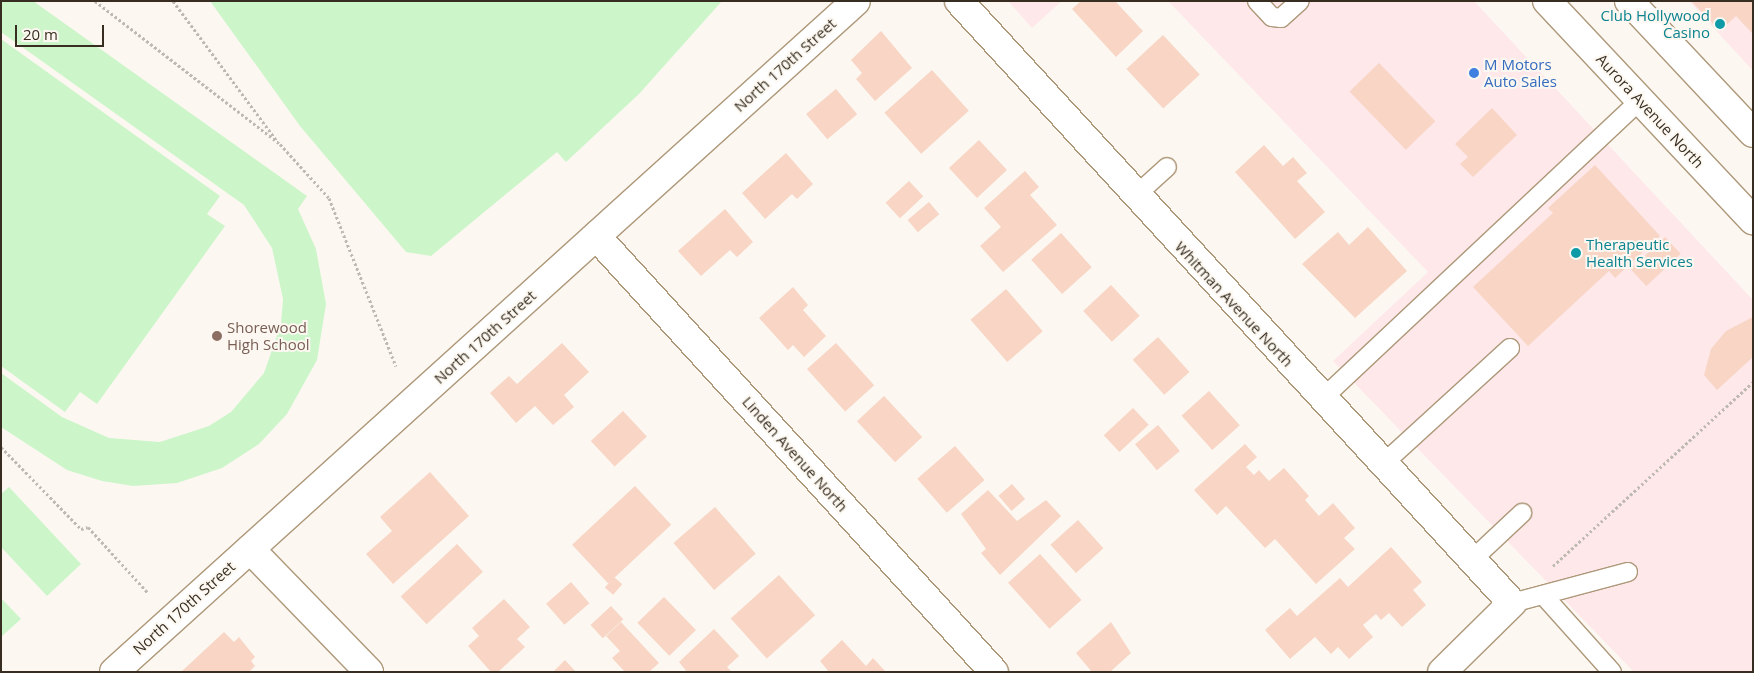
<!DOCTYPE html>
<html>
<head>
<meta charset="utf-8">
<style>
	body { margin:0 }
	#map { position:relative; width:1754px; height:673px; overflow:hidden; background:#fcf8f1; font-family:"Open Sans",sans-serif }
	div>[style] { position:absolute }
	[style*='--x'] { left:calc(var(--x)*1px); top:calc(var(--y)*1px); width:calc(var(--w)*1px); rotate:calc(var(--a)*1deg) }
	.commercial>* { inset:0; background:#fee8ea }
	.green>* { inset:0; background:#cdf5ca }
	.building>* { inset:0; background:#f8d5c4; transform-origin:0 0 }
	.path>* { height:3px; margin-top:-1.5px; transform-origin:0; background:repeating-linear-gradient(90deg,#bfbab1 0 2.5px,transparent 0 5px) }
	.roads { filter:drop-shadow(1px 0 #ae987a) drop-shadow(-1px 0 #ae987a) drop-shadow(0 1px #ae987a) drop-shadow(0 -1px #ae987a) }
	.service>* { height:18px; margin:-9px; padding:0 9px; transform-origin:9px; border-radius:9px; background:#fff }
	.minor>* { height:28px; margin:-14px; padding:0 14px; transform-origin:14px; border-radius:14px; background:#fff }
	.trunk>* { height:28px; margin:-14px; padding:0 14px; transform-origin:14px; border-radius:14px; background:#fff }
	.dots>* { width:14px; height:14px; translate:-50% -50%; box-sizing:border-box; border:2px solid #fcf8f1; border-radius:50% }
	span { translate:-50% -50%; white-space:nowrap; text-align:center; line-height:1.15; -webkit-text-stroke:4px #fcf8f1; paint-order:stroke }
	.culture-label { font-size:15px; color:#0d838f }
	.right { translate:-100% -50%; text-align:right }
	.left { translate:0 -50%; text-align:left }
	.shop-label { font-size:15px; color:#366cbe }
	.street-label { font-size:15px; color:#372e21 }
	.education-label { font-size:15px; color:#785e54 }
	.frame { position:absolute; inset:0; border:2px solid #372e21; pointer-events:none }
	.scale { position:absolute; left:15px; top:25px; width:89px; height:22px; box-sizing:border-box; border:2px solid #372e21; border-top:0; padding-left:6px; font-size:15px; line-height:18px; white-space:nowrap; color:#372e21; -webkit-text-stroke:4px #fcf8f1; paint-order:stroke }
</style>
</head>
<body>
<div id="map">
	<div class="commercial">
		<div style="clip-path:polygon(1008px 1px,1062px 1px,1032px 28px)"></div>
		<div style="clip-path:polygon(1168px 1px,1474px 1px,1753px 300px,1753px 672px,1634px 672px,1333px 361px,1428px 272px)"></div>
		<div style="clip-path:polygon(1689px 1px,1753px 1px,1753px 71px)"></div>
	</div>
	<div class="green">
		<div style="clip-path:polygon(1px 1px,33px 1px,307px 196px,298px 209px,316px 249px,326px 304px,317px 360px,287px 414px,259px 444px,222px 468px,177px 483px,133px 486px,102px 481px,67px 470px,1px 427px,1px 373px,62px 417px,109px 438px,160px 442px,209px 426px,231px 412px,264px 373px,281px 324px,283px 299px,272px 248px,244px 205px,1px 32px)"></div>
		<div style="clip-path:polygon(210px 1px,722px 1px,639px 94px,566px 162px,557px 152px,431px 256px,406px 252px,300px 126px)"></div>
		<div style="clip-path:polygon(1px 39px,220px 196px,207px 214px,225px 226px,97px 404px,80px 392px,65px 412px,1px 366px)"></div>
		<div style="clip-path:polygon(9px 487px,81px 564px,47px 596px,1px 547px,1px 494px)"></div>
		<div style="clip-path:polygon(1px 598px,21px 619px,1px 637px)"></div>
	</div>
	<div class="building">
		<div style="clip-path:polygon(1081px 1px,1115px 1px,1143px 31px,1116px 57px,1072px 9px)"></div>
		<div style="clip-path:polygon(1691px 1px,1753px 1px,1753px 34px,1736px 16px,1720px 31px)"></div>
		<div style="clip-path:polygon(881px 31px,912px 68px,875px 101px,856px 79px,862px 73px,851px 60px)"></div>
		<div style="left:1163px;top:35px;width:54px;height:50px;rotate:47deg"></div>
		<div style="left:1379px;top:63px;width:81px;height:41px;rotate:46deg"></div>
		<div style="left:932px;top:70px;width:55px;height:64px;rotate:48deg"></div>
		<div style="left:836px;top:89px;width:33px;height:39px;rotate:50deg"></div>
		<div style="clip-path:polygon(1492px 108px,1517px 135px,1473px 177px,1460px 164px,1468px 157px,1455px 144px)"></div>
		<div style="left:979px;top:140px;width:41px;height:41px;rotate:47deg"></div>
		<div style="clip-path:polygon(1264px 145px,1283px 166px,1293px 157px,1307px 173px,1297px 181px,1325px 212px,1295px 239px,1235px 172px)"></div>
		<div style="clip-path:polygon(786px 153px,813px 184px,797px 199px,792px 194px,765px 219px,742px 193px)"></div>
		<div style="clip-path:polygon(1595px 165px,1660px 236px,1615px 278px,1609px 271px,1528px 346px,1473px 287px,1553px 213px,1548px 208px)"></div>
		<div style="clip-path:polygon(1025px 171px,1039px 187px,1030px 195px,1057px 225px,1003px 272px,980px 246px,1001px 227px,984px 208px)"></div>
		<div style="left:909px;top:181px;width:21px;height:32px;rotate:47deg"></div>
		<div style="left:929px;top:202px;width:16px;height:28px;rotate:50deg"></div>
		<div style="clip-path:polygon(725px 209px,753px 242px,737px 257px,730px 250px,701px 276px,678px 251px)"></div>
		<div style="clip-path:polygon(1368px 227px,1407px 271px,1355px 318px,1302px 264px,1338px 232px,1349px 245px)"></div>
		<div style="left:1061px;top:233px;width:46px;height:40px;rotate:48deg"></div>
		<div style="left:1665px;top:237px;width:23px;height:47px;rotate:47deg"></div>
		<div style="left:1111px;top:285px;width:42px;height:38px;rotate:47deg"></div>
		<div style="clip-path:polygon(793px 287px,808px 305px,803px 310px,826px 336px,804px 357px,793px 345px,788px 350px,759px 318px)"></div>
		<div style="left:1006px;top:289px;width:56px;height:47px;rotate:49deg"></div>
		<div style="clip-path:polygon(1753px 317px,1753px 357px,1717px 390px,1704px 375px,1711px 349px,1726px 331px)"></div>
		<div style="left:1158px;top:337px;width:47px;height:34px;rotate:48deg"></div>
		<div style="clip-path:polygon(562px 343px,589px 372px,564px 395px,574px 407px,553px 425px,535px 406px,516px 423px,490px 393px,509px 376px,517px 384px)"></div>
		<div style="left:836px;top:343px;width:57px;height:39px;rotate:48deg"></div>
		<div style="left:1209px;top:391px;width:46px;height:37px;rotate:48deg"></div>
		<div style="left:884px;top:396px;width:56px;height:37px;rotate:47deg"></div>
		<div style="left:1133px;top:408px;width:23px;height:40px;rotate:47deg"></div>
		<div style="left:623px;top:411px;width:35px;height:44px;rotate:47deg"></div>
		<div style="left:1158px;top:425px;width:34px;height:30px;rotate:50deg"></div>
		<div style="clip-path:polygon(1245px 444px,1257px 457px,1246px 467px,1254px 475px,1259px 470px,1269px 481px,1284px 468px,1309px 496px,1305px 500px,1319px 516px,1333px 503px,1355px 528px,1344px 538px,1355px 549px,1316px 584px,1275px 539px,1265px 548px,1226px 506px,1217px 515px,1194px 490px)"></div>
		<div style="left:955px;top:446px;width:45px;height:50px;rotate:49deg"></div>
		<div style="clip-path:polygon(430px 472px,469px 516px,393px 584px,366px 554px,392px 531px,380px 517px)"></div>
		<div style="left:1012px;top:484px;width:20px;height:18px;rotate:49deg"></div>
		<div style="left:635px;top:486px;width:53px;height:86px;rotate:47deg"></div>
		<div style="clip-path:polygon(988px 490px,1017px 521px,1046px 500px,1061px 516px,1000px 575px,981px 553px,986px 549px,961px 514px)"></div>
		<div style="left:715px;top:507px;width:62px;height:55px;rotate:49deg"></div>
		<div style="left:1078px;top:520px;width:38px;height:37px;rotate:48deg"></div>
		<div style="left:457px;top:544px;width:38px;height:77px;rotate:47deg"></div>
		<div style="clip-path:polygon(1391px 547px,1422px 582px,1413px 590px,1426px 605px,1402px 627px,1389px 613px,1381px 620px,1376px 614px,1363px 625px,1373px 637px,1349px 659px,1338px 647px,1331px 654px,1315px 637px,1290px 659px,1265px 630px,1290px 608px,1297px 616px,1340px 578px,1348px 587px)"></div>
		<div style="left:1040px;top:554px;width:62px;height:43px;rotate:48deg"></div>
		<div style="left:779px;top:575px;width:54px;height:65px;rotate:48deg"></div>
		<div style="left:614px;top:577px;width:11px;height:14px;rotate:41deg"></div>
		<div style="left:571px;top:582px;width:28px;height:33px;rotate:49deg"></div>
		<div style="left:664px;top:597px;width:46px;height:37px;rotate:46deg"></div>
		<div style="clip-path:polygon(504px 599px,530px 627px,517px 639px,525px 647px,498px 672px,491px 672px,468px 646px,479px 636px,472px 628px)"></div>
		<div style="left:611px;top:606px;width:18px;height:28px;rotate:47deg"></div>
		<div style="clip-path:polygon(621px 622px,659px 663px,649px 672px,625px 672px,612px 658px,620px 651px,606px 636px)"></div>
		<div style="clip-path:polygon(1111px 622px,1131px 653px,1110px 672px,1092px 672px,1076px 653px)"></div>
		<div style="clip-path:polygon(714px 629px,739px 656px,727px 667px,732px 672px,687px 672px,679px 662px)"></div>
		<div style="clip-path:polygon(224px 632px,234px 642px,239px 637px,255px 657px,251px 661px,255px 666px,249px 672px,181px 672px)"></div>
		<div style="clip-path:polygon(842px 640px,866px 666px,873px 658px,886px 672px,829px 672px,820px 661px)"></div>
		<div style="clip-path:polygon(565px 660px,576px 672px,553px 672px)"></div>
	</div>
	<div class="path">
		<div style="--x:95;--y:1;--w:234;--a:37.7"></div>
		<div style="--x:280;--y:144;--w:73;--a:47.8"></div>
		<div style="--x:329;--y:198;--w:181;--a:68.3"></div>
		<div style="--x:173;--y:1;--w:174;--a:53.4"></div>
		<div style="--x:1;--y:447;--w:115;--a:45.7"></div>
		<div style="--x:81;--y:529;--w:7;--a:-16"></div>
		<div style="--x:88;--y:527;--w:89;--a:47.7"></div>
		<div style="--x:1553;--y:566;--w:272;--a:-42.6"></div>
	</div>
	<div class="roads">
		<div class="service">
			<div style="--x:1257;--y:1;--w:22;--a:47"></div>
			<div style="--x:1272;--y:17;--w:9;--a:6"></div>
			<div style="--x:1281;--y:18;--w:25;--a:-42"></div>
			<div style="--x:1135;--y:196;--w:43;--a:-42.2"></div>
			<div style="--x:1322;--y:399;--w:436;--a:-43.2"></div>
			<div style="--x:1383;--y:464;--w:172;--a:-42.4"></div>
			<div style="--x:1472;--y:560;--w:69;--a:-43.2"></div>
			<div style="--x:1543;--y:595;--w:103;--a:48.1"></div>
			<div style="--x:1512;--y:603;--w:120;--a:-15"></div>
		</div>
		<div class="minor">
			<div style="--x:959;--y:1;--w:817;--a:47.43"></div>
			<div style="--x:1512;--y:603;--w:98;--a:135.4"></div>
			<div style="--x:596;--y:236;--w:590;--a:47.61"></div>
			<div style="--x:250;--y:549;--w:171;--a:45.9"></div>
			<div style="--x:114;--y:672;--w:1000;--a:-42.12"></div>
		</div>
		<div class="trunk">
			<div style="--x:1547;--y:1;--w:301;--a:46.8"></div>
			<div style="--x:1629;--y:1;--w:181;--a:46.8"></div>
		</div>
	</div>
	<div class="dots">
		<div style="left:1720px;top:24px;background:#0f9aa8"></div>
		<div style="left:1474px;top:73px;background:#3f7fe0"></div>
		<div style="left:1576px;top:253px;background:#0f9aa8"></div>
		<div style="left:217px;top:336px;background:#8d6e63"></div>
	</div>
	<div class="culture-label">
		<span class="right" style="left:1710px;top:24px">Club Hollywood<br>Casino</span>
		<span class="left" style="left:1586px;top:253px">Therapeutic<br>Health Services</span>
	</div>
	<div class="shop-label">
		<span class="left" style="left:1484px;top:73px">M Motors<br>Auto Sales</span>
	</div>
	<div class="street-label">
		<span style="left:785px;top:65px;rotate:-42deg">North 170th Street</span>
		<span style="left:1650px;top:111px;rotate:47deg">Aurora Avenue North</span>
		<span style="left:1234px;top:304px;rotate:47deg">Whitman Avenue North</span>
		<span style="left:485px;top:337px;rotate:-42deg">North 170th Street</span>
		<span style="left:795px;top:454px;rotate:48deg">Linden Avenue North</span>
		<span style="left:184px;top:608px;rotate:-42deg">North 170th Street</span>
	</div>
	<div class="education-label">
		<span class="left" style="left:227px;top:336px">Shorewood<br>High School</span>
	</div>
	<div class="frame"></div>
	<div class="scale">20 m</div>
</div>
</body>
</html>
